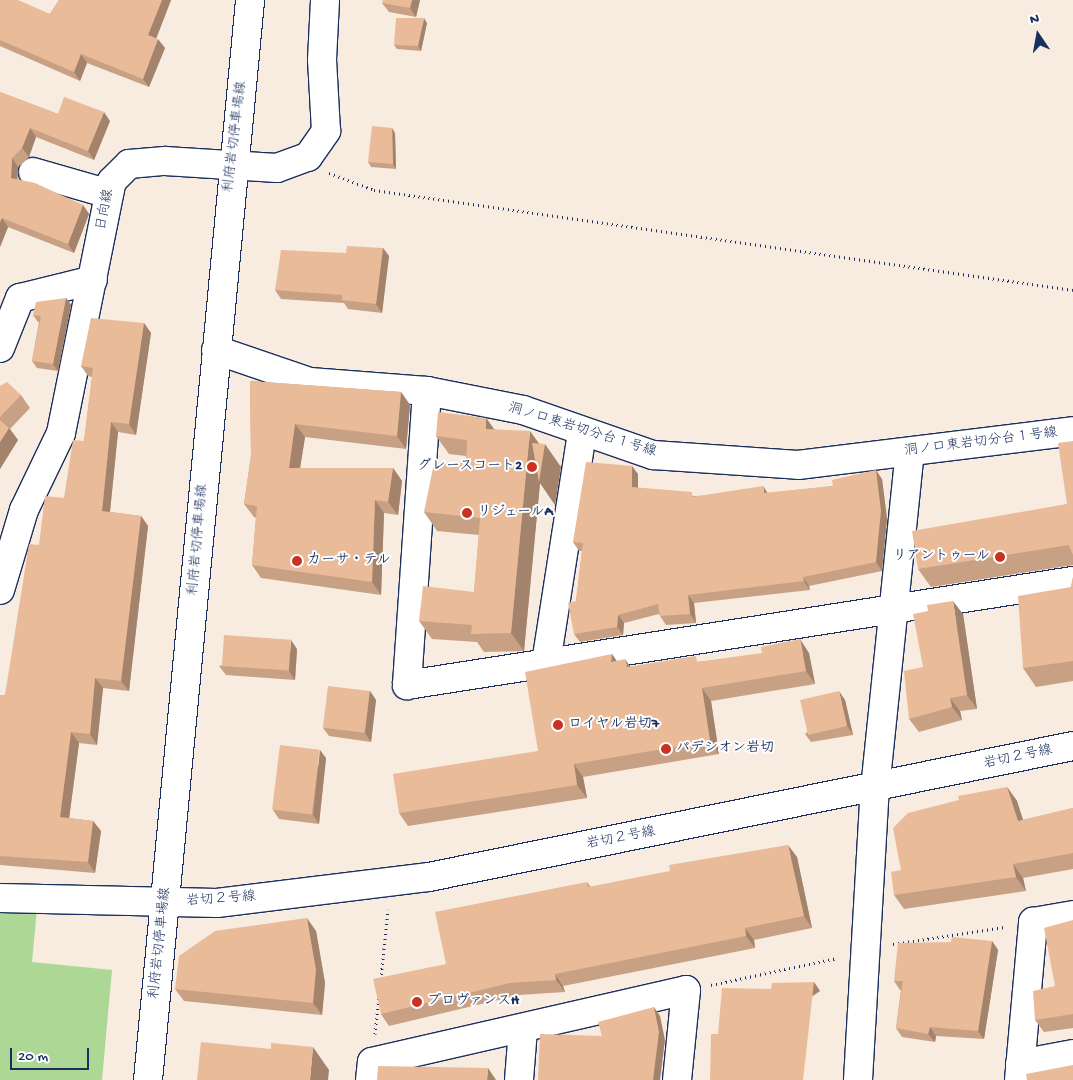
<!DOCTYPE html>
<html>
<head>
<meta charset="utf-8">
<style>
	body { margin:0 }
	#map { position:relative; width:1073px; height:1080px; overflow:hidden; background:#f8ebe0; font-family:"Gochi Hand","Klee One",sans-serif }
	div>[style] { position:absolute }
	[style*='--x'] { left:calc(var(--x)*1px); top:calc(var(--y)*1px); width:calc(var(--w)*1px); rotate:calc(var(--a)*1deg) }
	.green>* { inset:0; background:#acd795 }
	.path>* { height:3px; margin-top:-1.5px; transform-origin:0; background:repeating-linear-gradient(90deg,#1b2f5e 0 1px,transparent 0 5px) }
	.roads { filter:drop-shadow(1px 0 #1b2f5e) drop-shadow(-1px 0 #1b2f5e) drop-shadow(0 1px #1b2f5e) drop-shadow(0 -1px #1b2f5e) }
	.minor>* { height:28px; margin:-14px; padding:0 14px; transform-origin:14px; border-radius:14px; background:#fff }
	.major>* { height:28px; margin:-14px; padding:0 14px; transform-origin:14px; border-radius:14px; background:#fff }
	.wall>* { inset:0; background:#c8a184 }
	.shaded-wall>* { inset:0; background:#a3836b; transform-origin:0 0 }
	.building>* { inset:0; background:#e9bb99; transform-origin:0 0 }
	.dots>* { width:14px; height:14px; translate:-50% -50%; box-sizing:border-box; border:2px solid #fff; border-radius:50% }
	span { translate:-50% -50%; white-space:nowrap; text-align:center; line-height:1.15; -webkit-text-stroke:4px #fff; paint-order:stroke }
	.street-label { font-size:14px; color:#1b2f5e }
	.poi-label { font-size:14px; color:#1b2f5e; font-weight:700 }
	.right { translate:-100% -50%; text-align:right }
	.left { translate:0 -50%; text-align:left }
	.north { position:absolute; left:1013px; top:10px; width:50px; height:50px; -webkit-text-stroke:4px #fff; paint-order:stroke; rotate:348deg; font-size:14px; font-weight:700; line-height:20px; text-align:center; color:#1b2f5e }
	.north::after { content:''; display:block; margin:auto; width:18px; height:22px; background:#1b2f5e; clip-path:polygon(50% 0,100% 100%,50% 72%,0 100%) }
	.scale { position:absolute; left:10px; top:1048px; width:79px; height:22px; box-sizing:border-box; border:2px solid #1b2f5e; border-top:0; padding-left:6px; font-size:15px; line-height:18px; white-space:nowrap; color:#1b2f5e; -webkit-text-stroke:4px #fff; paint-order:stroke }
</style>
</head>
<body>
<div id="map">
	<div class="green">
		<div style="clip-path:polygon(0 906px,37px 909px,32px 962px,112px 970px,102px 1080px,0 1080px)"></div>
	</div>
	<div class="path">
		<div style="--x:329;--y:173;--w:48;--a:20.7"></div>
		<div style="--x:374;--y:190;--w:706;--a:8.14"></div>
		<div style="--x:893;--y:944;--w:113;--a:-8.6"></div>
		<div style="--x:381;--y:979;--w:70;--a:-84.3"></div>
		<div style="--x:711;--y:985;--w:129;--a:-12.1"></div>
		<div style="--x:375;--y:1034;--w:36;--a:-84"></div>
	</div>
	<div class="roads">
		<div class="minor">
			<div style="--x:33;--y:172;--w:79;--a:16.1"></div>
			<div style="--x:0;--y:348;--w:54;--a:-68.2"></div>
			<div style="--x:20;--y:298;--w:75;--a:-13.9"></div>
			<div style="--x:216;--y:350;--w:99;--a:18.8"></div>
			<div style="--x:310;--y:382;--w:117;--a:4.4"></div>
			<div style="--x:427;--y:391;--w:98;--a:11.2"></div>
			<div style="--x:523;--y:410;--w:138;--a:19.1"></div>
			<div style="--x:653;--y:455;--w:145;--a:3.9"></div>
			<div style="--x:798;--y:465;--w:277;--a:-7"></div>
			<div style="--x:427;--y:391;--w:295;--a:93.9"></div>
			<div style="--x:407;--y:685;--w:674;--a:-8.88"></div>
			<div style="--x:0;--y:590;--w:84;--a:-73.3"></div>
			<div style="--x:24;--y:510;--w:85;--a:-64.3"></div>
			<div style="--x:61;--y:433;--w:257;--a:-78.6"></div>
			<div style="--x:112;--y:181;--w:24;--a:-45"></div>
			<div style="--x:129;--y:164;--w:36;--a:-5"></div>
			<div style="--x:165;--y:161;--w:112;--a:3.6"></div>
			<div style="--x:277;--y:168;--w:33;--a:-20"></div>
			<div style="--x:308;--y:157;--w:32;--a:-55"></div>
			<div style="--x:326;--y:131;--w:71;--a:-93.2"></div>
			<div style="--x:322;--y:60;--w:60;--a:-87.1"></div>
			<div style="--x:546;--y:663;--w:232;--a:-81.1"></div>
			<div style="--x:0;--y:898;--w:217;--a:1.3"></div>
			<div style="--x:217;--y:903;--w:214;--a:-7"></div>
			<div style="--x:429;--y:877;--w:657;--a:-11.5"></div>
			<div style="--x:1020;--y:1064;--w:54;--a:-10.7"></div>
			<div style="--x:370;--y:1080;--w:18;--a:-84"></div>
			<div style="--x:372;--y:1062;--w:322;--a:-12.9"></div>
			<div style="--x:686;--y:990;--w:90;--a:95.7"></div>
			<div style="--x:519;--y:1080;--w:51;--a:-85.5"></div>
			<div style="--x:858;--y:1080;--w:291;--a:-86.7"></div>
			<div style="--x:875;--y:789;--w:338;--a:-84.1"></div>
			<div style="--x:1019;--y:1080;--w:159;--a:-84.9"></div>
			<div style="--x:1033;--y:922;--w:41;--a:-9.9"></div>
		</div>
		<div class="major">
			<div style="--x:148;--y:1080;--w:1085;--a:-84.6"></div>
		</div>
	</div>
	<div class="wall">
		<div style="clip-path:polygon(0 0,50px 14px,59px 0,171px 0,156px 39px,165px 48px,149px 87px,87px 63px,80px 81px,0 46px)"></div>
		<div style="clip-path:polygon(420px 0,416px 17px,389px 12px,382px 3px)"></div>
		<div style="clip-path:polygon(427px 23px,421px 51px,397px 49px,394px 45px)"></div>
		<div style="clip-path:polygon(0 92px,58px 114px,110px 121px,94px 160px,36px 137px,29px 157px,18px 167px,17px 180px,83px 205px,89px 214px,74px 253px,8px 227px,0 247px)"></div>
		<div style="clip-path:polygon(395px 133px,396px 169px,371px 167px,368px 162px)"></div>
		<div style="clip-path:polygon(383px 248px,389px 256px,382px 313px,348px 309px,344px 303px,281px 299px,275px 290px,346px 253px)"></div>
		<div style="clip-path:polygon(66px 298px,71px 305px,58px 371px,37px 368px,32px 361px,39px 322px,38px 322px,33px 315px)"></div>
		<div style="clip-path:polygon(144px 323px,151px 333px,136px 435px,118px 432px,110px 512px,141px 516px,148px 526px,129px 691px,103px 688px,97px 745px,79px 743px,69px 818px,93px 821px,101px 831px,95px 873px,0 865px,0 695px,5px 695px,39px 545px,64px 498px,84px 441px,92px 377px,88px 376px,81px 366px)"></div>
		<div style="clip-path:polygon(250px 381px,401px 392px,410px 405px,406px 449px,305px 437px,300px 468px,393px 468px,402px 481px,398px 515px,384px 513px,381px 595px,261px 578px,252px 565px,256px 518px,254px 517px,244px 504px,251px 456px)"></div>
		<div style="clip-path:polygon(0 386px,21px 395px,30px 408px,10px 429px,18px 440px,0 469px)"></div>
		<div style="clip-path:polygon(486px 418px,494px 429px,539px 444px,561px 467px,555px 505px,540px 483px,524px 651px,484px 652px,477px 642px,432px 639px,419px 621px,474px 592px,479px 535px,437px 531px,424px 512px,466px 463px,466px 456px,449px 454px,436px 436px)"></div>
		<div style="clip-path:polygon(1073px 441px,1073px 565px,931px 587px,918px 569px,1067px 504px)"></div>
		<div style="clip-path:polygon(638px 474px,638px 488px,695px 496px,768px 493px,833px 486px,882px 479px,887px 519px,882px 571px,809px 586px,810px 590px,694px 603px,696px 623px,666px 625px,660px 616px,659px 614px,624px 623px,623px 635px,580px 642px,574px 634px,576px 601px,582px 551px,579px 551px,573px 542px)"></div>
		<div style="clip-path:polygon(1073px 577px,1073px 681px,1036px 687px,1023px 668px,1071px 587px)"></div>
		<div style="clip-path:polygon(963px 614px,977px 709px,960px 711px,962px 720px,919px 732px,909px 719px,923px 667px)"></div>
		<div style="clip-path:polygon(297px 649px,295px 680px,226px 675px,219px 666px)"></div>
		<div style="clip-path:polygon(809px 653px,815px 684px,711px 701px,719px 754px,583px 777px,587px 798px,408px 826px,399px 813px,538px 751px,612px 654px,616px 661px,631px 667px)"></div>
		<div style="clip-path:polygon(370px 691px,376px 700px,371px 742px,329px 736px,323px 728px)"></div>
		<div style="clip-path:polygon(845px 700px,853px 735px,811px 742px,805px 734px)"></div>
		<div style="clip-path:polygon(326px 758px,319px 824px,279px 819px,273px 810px)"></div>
		<div style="clip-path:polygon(1007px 787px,1017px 801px,1023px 820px,1073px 808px,1073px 869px,1023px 878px,1026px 891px,904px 909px,894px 895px,901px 870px)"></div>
		<div style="clip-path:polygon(797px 857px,812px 928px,754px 940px,755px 948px,563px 986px,565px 992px,519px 995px,389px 1026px,381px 1014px,446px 964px,587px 882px,591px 887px)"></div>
		<div style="clip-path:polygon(1073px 920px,1073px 1028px,1044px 1032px,1035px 1020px,1055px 986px)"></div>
		<div style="clip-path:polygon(316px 931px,325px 983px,322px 1015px,184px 1001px,175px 989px)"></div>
		<div style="clip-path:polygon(992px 941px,998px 950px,984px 1039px,936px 1036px,935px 1042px,902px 1037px,896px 1028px,901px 990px,900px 990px,894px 981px)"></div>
	</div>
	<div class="shaded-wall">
		<div style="clip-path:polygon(162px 0,171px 0,154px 44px,148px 35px)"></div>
		<div style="clip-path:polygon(412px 0,420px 0,416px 17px,410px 8px)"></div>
		<div style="clip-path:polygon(424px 18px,427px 23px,421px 51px,418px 46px)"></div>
		<div style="clip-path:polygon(158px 39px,165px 48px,149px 87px,143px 79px)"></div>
		<div style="clip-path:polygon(81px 54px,87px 63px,80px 81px,74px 72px)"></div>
		<div style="clip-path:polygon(104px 112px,110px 121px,94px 160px,88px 151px)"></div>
		<div style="clip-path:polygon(30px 128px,36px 137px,29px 157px,22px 148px)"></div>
		<div style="clip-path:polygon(392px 128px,395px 133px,396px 169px,393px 164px)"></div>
		<div style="clip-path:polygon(12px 158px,18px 167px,17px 187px,11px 178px)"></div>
		<div style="clip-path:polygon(83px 205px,89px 214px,74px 253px,68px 244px)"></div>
		<div style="clip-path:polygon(2px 218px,8px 227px,0 247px,0 222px)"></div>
		<div style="clip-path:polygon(383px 248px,389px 256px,382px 313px,376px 304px)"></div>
		<div style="clip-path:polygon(66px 298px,71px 305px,58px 371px,53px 364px)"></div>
		<div style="clip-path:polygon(144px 323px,151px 333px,136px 435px,129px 424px)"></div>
		<div style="clip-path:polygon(401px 392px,410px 405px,406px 449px,397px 436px)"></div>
		<div style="clip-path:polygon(486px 418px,499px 436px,486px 429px)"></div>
		<div style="clip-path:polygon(111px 422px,118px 432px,109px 521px,102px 511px)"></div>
		<div style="clip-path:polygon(295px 424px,305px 437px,298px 481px,289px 468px)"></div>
		<div style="clip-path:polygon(9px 428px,18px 440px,0 469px,0 442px)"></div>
		<div style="clip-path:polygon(530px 431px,543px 449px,545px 444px,561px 467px,555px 505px,540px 483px,524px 651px,511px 633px)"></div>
		<div style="clip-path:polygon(632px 466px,638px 474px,638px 496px,632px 487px)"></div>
		<div style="clip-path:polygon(393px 468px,402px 481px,398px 515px,388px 502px)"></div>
		<div style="clip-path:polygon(876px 470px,882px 479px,887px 519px,882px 571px,876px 562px)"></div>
		<div style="clip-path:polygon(763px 486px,769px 495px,764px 493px)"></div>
		<div style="clip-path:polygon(375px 500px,384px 513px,381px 595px,372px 582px)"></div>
		<div style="clip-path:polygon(141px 516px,148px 526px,129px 691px,121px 681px)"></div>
		<div style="clip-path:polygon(803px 577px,809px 586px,810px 590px,804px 581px)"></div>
		<div style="clip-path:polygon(688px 595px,694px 603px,696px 623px,690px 614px)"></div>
		<div style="clip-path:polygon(953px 601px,963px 614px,977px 709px,967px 695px)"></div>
		<div style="clip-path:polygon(618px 615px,624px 623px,623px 635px,617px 627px)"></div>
		<div style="clip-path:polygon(800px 639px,809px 653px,815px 684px,806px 671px)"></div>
		<div style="clip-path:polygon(291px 640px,297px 649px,295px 680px,289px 671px)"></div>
		<div style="clip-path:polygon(612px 654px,621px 667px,611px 662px)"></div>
		<div style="clip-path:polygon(625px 659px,634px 672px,627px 667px)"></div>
		<div style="clip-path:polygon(95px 678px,103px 688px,97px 745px,90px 734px)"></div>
		<div style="clip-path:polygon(702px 688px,711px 701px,719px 754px,710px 741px)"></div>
		<div style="clip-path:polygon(370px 691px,376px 700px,371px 742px,365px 733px)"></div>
		<div style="clip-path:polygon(839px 691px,845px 700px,853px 735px,847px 726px)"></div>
		<div style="clip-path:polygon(950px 698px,960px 711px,962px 720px,952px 707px)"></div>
		<div style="clip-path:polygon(71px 732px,79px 743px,68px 827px,60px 817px)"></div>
		<div style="clip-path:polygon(320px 750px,326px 758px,319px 824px,313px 815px)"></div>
		<div style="clip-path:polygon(574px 764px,583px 777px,587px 798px,577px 785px)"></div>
		<div style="clip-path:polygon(1007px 787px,1017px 801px,1028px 836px,1018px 821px)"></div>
		<div style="clip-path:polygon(93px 821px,101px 831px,95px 873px,88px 862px)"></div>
		<div style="clip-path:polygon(788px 845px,797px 857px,812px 928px,804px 916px)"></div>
		<div style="clip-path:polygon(1013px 864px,1023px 878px,1026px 891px,1016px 877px)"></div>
		<div style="clip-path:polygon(307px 918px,316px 931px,325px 983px,322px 1015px,313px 1003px)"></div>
		<div style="clip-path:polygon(745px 928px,754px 940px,755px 948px,746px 936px)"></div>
		<div style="clip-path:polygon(992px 941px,998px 950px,984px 1039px,978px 1031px)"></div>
		<div style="clip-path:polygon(555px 974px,563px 986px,565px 992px,556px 980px)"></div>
		<div style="left:814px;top:982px;width:11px;height:99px;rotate:56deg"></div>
		<div style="clip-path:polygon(654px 1007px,660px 1016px,665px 1040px,660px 1080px,653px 1080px)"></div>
		<div style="clip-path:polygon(930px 1027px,936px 1036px,935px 1042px,928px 1034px)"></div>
		<div style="clip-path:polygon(313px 1047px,329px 1070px,328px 1080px,310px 1080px)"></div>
		<div style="clip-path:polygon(488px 1068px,496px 1080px,487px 1080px)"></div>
	</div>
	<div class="building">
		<div style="clip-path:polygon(0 0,18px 0,50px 14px,59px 0,162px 0,148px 35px,158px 39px,143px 79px,81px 54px,74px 72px,0 40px)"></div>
		<div style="clip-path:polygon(383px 0,412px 0,410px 8px,382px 3px)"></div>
		<div style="clip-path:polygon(396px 18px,424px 18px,418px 46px,394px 45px)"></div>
		<div style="clip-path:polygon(0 92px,58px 114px,64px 97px,104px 112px,88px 151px,30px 128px,22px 148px,12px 158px,11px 178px,35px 183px,83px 205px,68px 244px,2px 218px,0 222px)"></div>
		<div style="clip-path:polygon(372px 126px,392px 128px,393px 164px,368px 162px)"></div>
		<div style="clip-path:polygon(347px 246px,383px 248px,376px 304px,342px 300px,342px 295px,275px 290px,281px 250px,346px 253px)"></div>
		<div style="clip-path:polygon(66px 298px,53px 364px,32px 361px,41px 316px,33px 315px,36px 302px)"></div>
		<div style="clip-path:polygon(91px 318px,144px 323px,129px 424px,111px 422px,102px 511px,141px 516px,121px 681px,95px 678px,90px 734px,71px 732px,60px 817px,93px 821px,88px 862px,0 856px,0 695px,5px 695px,29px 544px,39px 545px,45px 496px,64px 498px,73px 440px,84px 441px,93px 368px,81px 366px)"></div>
		<div style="clip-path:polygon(250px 381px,401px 392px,397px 436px,295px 424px,289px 468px,393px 468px,388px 502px,375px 500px,372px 582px,252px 565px,257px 506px,244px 504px,251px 456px)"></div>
		<div style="clip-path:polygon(7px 382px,21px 395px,0 417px,0 386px)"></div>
		<div style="clip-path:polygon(438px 412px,486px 418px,486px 429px,530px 431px,511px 633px,471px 634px,472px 625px,419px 621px,423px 586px,474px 592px,480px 518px,424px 512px,434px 463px,466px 463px,467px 440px,436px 436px)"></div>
		<div style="clip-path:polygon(0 420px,9px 428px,0 442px)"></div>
		<div style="clip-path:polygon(1073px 441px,1073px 555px,1069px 545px,918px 569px,912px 531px,1067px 504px,1058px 443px)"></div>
		<div style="clip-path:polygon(532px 443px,545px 444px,539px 482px)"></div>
		<div style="clip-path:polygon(586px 462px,632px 466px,632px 487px,692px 492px,692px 497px,763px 486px,764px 493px,833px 486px,832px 480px,876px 470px,881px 511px,876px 562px,803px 577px,804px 581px,688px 595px,690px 614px,660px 616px,658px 604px,618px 615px,617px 627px,574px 634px,568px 603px,576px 601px,583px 543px,573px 542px)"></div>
		<div style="clip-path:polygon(1073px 577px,1073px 661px,1023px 668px,1018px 596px,1071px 587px)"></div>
		<div style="clip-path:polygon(953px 601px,967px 695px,950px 698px,952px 707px,909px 719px,904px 671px,923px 667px,913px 614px,928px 611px,927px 605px)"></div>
		<div style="left:224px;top:635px;width:67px;height:31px;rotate:4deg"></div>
		<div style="clip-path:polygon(800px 639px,806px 671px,702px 688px,710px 741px,574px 764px,577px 785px,399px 813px,393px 774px,538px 751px,525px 672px,612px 654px,611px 662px,625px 659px,627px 667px,696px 656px,697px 662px,762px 653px,761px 647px)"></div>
		<div style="left:328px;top:686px;width:42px;height:42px;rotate:7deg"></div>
		<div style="left:839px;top:691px;width:36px;height:40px;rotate:77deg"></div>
		<div style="left:280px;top:745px;width:40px;height:65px;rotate:7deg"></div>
		<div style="clip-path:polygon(1007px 787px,1018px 821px,1073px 808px,1073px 853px,1013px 864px,1016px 877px,894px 895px,891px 872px,901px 870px,893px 828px,908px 813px,959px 800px,958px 796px)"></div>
		<div style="clip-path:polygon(788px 845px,804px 916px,745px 928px,746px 936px,555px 974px,556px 980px,510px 983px,381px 1014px,373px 979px,446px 964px,435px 912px,587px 882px,588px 887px,670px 871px,669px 865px)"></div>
		<div style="clip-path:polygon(307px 918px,316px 970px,313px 1003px,175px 989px,179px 956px,215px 931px)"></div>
		<div style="clip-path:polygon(1073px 920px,1073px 1014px,1035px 1020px,1033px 991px,1055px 986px,1044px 928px)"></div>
		<div style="clip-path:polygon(952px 937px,992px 941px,978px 1031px,930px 1027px,928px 1034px,896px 1028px,903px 981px,894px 981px,898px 943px,951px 942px)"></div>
		<div style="clip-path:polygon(814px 982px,803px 1080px,710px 1080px,711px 1034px,718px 1034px,722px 988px,771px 989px,772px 983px)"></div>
		<div style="clip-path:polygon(654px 1007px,659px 1032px,653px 1080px,538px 1080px,540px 1034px,602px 1036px,598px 1022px)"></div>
		<div style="clip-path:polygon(201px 1042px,271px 1049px,271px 1043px,313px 1047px,310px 1080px,197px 1080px)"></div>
		<div style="clip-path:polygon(1073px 1065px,1073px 1080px,1027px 1080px,1026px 1074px)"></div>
		<div style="clip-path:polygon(378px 1066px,488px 1068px,487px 1080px,377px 1080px)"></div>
	</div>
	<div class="dots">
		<div style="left:532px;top:467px;background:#c8321e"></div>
		<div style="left:467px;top:513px;background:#c8321e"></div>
		<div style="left:1000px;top:557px;background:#c8321e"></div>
		<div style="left:297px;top:561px;background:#c8321e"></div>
		<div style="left:558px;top:725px;background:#c8321e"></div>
		<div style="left:666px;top:749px;background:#c8321e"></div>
		<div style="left:417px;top:1002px;background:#c8321e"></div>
	</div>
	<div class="street-label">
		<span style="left:236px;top:137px;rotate:-83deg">利府岩切停車場線</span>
		<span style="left:106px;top:210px;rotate:-79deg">日向線</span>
		<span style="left:582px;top:431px;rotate:17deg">洞ノ口東岩切分台１号線</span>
		<span style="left:981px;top:443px;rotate:-7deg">洞ノ口東岩切分台１号線</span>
		<span style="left:199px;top:540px;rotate:-85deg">利府岩切停車場線</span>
		<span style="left:1018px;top:758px;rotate:-12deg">岩切２号線</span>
		<span style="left:621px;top:839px;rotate:-11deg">岩切２号線</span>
		<span style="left:221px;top:900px;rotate:-4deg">岩切２号線</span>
		<span style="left:161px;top:943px;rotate:-84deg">利府岩切停車場線</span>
	</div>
	<div class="poi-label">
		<span class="right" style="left:522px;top:467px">グレースコート2</span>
		<span class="left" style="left:477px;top:513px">リジェールA</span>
		<span class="right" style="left:990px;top:557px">リアントゥール</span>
		<span class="left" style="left:307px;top:561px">カーサ・テル</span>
		<span class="left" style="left:568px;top:725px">ロイヤル岩切7</span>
		<span class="left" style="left:676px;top:749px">パデシオン岩切</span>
		<span class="left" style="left:427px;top:1002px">プロヴァンスH</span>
	</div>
	<div class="north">N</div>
	<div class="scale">20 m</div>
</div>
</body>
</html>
